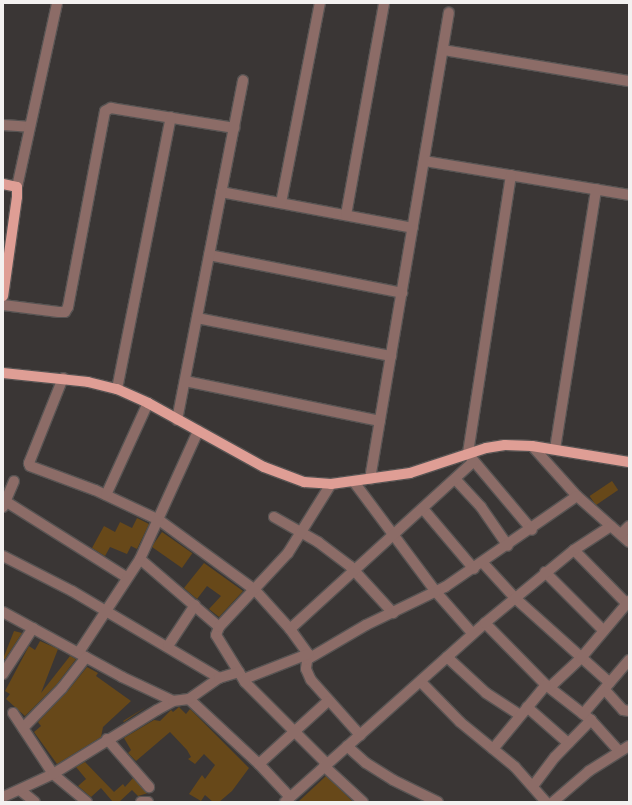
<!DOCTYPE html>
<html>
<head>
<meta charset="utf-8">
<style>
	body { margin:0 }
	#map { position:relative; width:632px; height:805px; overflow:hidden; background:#3a3635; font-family:"Nunito Sans",sans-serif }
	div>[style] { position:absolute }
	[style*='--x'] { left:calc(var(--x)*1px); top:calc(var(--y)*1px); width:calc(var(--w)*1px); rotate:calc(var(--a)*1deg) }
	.building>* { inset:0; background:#674819; transform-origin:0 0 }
	.roads { filter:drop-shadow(1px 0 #585453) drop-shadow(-1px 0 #585453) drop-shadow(0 1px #585453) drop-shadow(0 -1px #585453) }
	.minor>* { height:10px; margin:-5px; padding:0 5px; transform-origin:5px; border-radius:5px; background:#8c6c67 }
	.major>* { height:10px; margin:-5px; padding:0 5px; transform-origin:5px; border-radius:5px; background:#df9e95 }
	span { translate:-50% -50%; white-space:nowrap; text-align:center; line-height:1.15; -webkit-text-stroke:3px #201e1d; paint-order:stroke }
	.frame { position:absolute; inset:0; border:4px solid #f3f1f0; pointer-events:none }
</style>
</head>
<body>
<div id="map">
	<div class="building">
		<div style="left:612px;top:481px;width:11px;height:27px;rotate:56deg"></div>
		<div style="clip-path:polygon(137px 518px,149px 524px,137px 549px,131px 546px,127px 554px,110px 547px,105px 556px,92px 548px,104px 526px,115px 532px,120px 522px,132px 528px)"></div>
		<div style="left:162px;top:532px;width:37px;height:18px;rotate:35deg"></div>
		<div style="clip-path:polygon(204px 563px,243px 591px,219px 617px,209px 609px,221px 596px,207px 586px,197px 599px,184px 588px)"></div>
		<div style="clip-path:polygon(14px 631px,22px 633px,5px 659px,3px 659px)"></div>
		<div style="clip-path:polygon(40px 641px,58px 649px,41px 693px,70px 656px,76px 659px,57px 684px,25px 716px,6px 699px,10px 694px,5px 691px,29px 646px,35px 650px)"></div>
		<div style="clip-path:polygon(87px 667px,98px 673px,96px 676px,131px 701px,103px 727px,101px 737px,57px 764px,34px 732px,41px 726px,38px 722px,67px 692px)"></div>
		<div style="clip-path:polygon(146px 707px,124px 722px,123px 721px)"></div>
		<div style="clip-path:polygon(179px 707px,186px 714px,190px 709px,249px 768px,232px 791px,219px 802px,213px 802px,205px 795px,201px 801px,189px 794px,202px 775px,205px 779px,215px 765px,204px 754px,195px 764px,188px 759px,191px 757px,187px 750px,170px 732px,136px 761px,128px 753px,131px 750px,124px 738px,154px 720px,160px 721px,171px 710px,173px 712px)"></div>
		<div style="clip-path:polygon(85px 762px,114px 792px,123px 784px,125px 787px,133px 778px,148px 793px,138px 796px,132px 790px,119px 802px,113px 802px,101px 788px,91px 797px,78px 786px,86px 779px,76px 767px)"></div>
		<div style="clip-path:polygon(326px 776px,337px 786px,353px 802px,298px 802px)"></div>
	</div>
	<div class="roads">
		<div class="minor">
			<div style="--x:443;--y:50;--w:189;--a:9.5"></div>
			<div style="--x:3;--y:125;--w:26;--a:4"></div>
			<div style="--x:424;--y:161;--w:208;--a:9.4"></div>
			<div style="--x:511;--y:175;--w:282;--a:98.8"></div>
			<div style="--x:468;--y:454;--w:99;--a:49.9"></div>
			<div style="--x:17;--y:187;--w:188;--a:-77.7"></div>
			<div style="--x:221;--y:192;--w:195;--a:10.6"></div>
			<div style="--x:281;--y:203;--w:204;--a:-79"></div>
			<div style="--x:346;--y:215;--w:215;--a:-79.8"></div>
			<div style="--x:209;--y:255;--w:197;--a:11.1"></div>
			<div style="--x:3;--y:305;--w:56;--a:7.1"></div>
			<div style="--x:59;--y:312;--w:6;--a:0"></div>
			<div style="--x:65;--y:312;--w:6;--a:-59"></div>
			<div style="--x:68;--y:307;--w:199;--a:-79.3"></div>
			<div style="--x:105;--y:111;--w:7;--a:-27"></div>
			<div style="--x:111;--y:108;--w:125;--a:9.2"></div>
			<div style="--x:197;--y:318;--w:198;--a:11.1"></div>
			<div style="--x:63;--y:378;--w:92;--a:111.8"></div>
			<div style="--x:29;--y:463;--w:3;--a:72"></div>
			<div style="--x:30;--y:466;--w:69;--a:20.3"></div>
			<div style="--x:95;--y:490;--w:71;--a:25.1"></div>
			<div style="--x:159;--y:520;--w:119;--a:36.1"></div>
			<div style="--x:255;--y:590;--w:52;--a:48.1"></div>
			<div style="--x:290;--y:629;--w:31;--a:54"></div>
			<div style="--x:308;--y:654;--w:15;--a:98"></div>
			<div style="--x:306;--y:669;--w:12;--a:66"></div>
			<div style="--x:311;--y:680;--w:74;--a:48.3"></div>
			<div style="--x:185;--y:381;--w:199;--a:11.6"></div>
			<div style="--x:117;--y:389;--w:277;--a:-78.8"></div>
			<div style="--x:177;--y:420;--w:346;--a:-79"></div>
			<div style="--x:532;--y:446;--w:67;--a:48"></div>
			<div style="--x:577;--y:496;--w:69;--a:41.5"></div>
			<div style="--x:555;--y:449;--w:263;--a:-81"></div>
			<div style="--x:370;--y:479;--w:473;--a:-80.4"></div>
			<div style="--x:456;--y:480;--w:37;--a:47"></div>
			<div style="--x:481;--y:507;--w:47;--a:55.3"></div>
			<div style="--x:354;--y:482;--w:137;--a:53.3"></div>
			<div style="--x:436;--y:592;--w:55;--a:48.7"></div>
			<div style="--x:106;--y:495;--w:101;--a:-65.5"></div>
			<div style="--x:5;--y:501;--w:143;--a:32.1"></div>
			<div style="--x:3;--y:507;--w:28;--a:-67"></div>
			<div style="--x:424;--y:510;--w:77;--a:49.7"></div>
			<div style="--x:274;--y:517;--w:51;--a:29.6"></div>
			<div style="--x:318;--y:542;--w:40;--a:37"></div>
			<div style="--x:350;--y:566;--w:64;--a:47.5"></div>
			<div style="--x:621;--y:534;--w:11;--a:-45"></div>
			<div style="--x:574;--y:550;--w:76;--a:45.5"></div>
			<div style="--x:3;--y:556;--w:77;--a:26.9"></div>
			<div style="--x:72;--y:591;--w:171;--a:30.6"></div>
			<div style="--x:140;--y:559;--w:104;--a:40.7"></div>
			<div style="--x:483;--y:563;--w:47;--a:47.6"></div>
			<div style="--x:515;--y:598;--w:127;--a:41.8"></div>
			<div style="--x:545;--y:572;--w:83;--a:45"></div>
			<div style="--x:3;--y:612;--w:136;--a:28.6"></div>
			<div style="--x:122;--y:677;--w:56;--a:25.2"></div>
			<div style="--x:485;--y:623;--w:87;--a:45.5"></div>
			<div style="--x:546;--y:685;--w:57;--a:37.9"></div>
			<div style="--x:591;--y:720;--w:40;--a:48"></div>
			<div style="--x:290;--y:629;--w:249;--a:-42.4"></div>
			<div style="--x:168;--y:646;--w:49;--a:-56.6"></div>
			<div style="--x:79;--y:652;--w:111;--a:-56.7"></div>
			<div style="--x:140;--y:559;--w:141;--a:-65.6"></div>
			<div style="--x:447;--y:657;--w:53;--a:42.7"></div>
			<div style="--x:486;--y:693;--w:40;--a:32.9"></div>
			<div style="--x:308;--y:659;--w:67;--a:-30.4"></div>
			<div style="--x:366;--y:625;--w:88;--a:-25.7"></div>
			<div style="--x:445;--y:587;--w:160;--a:-34.6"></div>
			<div style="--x:3;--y:674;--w:55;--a:-56.9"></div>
			<div style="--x:244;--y:679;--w:69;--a:-21.3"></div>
			<div style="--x:421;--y:682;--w:56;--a:45.7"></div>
			<div style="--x:460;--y:722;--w:71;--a:39.3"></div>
			<div style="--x:515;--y:767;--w:47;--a:48.5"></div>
			<div style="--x:550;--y:687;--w:42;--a:-43.1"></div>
			<div style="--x:581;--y:658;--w:75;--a:-49.9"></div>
			<div style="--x:605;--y:690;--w:27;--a:48"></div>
			<div style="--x:623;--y:710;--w:6;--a:9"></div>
			<div style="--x:189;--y:699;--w:96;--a:42.9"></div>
			<div style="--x:259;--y:764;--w:45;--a:46.8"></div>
			<div style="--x:527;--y:707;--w:55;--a:41.3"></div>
			<div style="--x:13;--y:713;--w:73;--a:56.7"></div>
			<div style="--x:53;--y:774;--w:44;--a:39.5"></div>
			<div style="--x:583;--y:714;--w:71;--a:-49.6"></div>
			<div style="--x:23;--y:728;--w:56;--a:-45.7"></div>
			<div style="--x:62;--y:688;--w:39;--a:-52"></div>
			<div style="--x:107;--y:739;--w:64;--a:48.8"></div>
			<div style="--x:347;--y:746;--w:25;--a:42"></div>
			<div style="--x:366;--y:763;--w:32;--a:32"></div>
			<div style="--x:393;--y:780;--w:50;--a:26.1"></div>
			<div style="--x:493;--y:749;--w:83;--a:-50.4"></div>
			<div style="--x:326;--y:763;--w:115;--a:-135"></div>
			<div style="--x:245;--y:682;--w:55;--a:-121.7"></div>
			<div style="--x:216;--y:635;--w:9;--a:-69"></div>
			<div style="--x:219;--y:627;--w:101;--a:-47"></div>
			<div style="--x:288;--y:553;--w:81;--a:-58.1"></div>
			<div style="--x:259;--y:764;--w:93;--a:-42.4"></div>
			<div style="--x:324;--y:766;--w:53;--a:42.7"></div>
			<div style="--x:533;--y:786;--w:36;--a:-53"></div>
			<div style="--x:555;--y:757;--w:52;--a:-45.8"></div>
			<div style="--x:20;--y:790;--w:19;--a:39"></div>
			<div style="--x:3;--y:797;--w:55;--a:-24.7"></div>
			<div style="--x:53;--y:774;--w:122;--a:-31.6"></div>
			<div style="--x:157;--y:710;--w:18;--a:-29"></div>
			<div style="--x:173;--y:701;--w:16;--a:-7"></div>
			<div style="--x:189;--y:699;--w:37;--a:-35"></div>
			<div style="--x:219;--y:678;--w:21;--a:-17"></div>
			<div style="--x:141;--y:802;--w:7;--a:0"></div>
			<div style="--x:285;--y:802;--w:268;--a:-41.8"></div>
			<div style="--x:485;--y:623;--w:115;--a:-39.4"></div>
			<div style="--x:574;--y:550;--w:44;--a:-33"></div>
			<div style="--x:553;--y:802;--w:48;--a:-40.7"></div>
			<div style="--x:589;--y:771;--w:47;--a:-32"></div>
		</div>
		<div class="major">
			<div style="--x:3;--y:184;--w:14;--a:12"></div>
			<div style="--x:17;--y:187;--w:10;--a:90"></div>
			<div style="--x:17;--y:197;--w:100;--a:98"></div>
			<div style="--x:3;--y:373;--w:85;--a:6"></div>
			<div style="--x:88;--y:382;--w:30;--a:14"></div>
			<div style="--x:117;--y:389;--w:34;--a:24"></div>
			<div style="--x:148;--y:403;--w:132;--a:28.9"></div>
			<div style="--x:264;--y:467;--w:43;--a:20.6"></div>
			<div style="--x:304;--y:482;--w:27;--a:4"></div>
			<div style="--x:331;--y:484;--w:80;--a:-7.9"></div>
			<div style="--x:410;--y:473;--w:80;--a:-18.2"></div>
			<div style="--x:486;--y:448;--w:19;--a:-9"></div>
			<div style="--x:505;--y:445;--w:27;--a:2"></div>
			<div style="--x:532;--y:446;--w:98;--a:9.4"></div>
		</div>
	</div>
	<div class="frame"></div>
</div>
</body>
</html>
